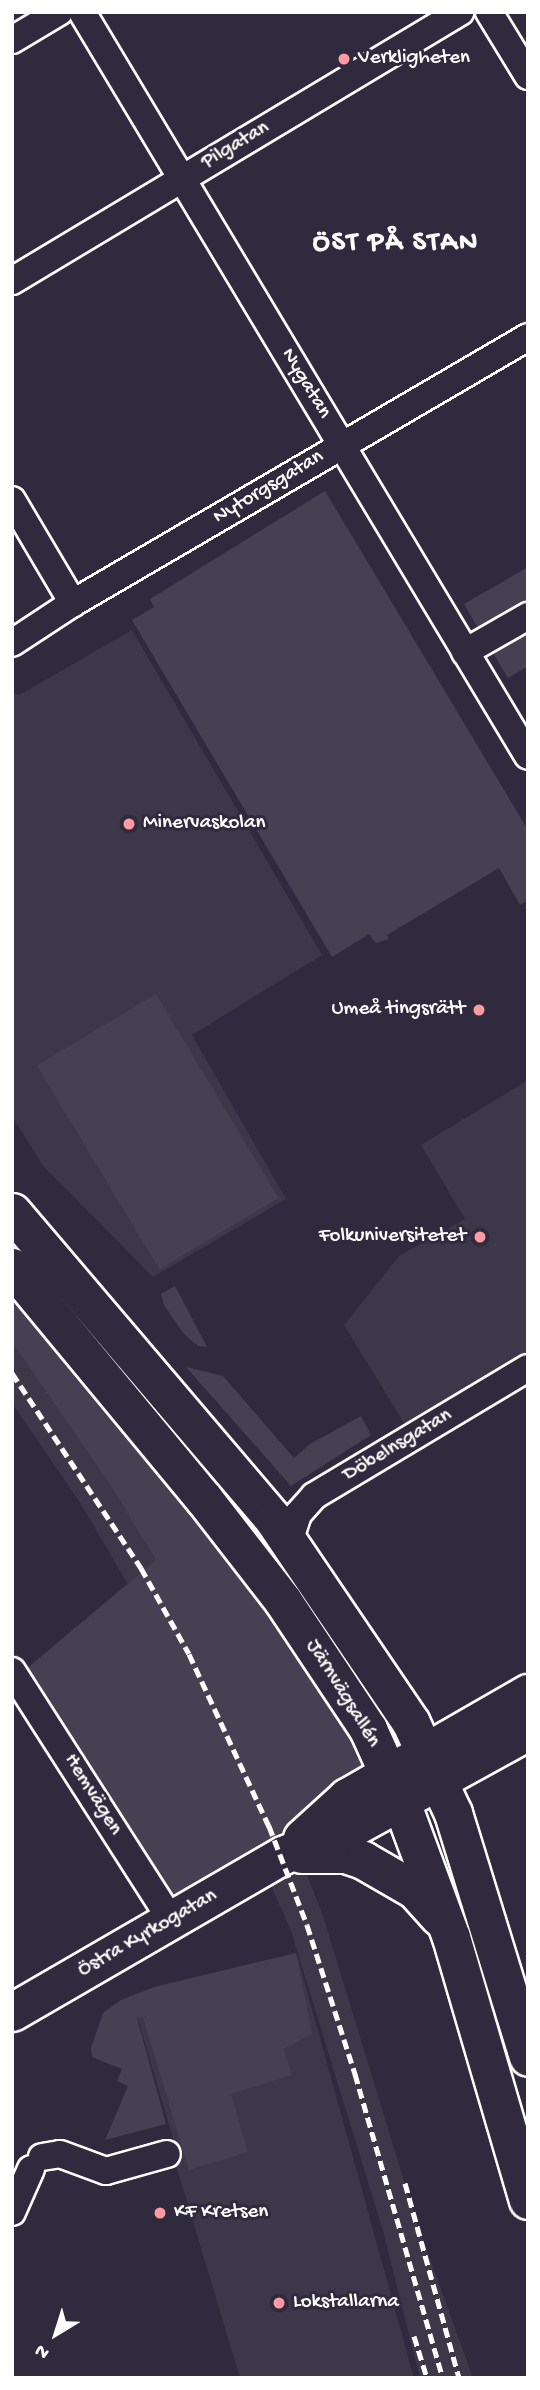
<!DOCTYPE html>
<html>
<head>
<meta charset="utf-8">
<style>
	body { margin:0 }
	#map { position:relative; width:540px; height:2390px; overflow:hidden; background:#2f2a3d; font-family:"Gochi Hand",sans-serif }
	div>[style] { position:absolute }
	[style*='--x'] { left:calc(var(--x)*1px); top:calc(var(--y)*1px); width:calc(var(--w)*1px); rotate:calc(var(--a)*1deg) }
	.built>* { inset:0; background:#3c3749 }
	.green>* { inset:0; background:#464152; transform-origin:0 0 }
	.roads { filter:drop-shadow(2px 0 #fff) drop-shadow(-2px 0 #fff) drop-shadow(0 2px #fff) drop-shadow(0 -2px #fff) }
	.street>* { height:26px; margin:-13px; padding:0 13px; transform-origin:13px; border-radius:13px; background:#2f2a3d }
	.secondary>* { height:37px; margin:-18.5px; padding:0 18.5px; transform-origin:18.5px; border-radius:18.5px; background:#2f2a3d }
	.rail>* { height:5px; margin-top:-2.5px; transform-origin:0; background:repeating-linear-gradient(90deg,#fff 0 10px,transparent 0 15px) }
	.dots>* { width:19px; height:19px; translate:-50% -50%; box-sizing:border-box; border:4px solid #2f2a3d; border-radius:50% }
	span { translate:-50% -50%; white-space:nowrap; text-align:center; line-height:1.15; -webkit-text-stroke:6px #2f2a3d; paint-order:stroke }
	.poi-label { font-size:21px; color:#fff }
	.left { translate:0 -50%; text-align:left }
	.right { translate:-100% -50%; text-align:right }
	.street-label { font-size:21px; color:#fff }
	.district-label { font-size:28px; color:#fff; font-weight:700; letter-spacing:2px }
	.frame { position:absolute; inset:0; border:14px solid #fff; pointer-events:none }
	.north { position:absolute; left:21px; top:2299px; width:70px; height:70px; -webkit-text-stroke:5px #2f2a3d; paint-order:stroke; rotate:218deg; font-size:19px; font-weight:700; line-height:28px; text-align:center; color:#fff }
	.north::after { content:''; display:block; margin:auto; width:24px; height:32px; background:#fff; clip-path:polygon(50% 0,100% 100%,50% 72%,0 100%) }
</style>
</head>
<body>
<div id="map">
	<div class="built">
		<div style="clip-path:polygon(132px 630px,322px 955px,192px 1035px,286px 1199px,153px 1277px,43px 1166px,12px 1116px,12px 694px,21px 694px)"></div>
		<div style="clip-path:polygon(528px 1080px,528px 1354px,407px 1428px,344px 1325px,399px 1256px,465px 1219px,421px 1145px)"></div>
		<div style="clip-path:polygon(12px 1342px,110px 1485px,156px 1560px,286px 1820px,324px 1919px,416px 2220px,473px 2378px,420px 2378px,383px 2231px,291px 1931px,173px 1662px,81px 1504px,12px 1403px)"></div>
		<div style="clip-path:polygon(297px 1955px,414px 2378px,240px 2378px,176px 2165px,174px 2142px,138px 2019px,121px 2000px)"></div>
	</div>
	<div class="green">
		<div style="clip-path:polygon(325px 491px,528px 830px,528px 900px,520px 905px,499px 868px,387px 935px,389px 939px,376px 943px,369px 934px,332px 957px,132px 620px,154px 607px,150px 599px)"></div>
		<div style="clip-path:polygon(528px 567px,528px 602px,479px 630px,464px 604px)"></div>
		<div style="clip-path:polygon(528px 633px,528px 666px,508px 678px,493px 653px)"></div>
		<div style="left:156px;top:994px;width:238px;height:139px;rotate:59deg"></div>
		<div style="clip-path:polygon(12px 1267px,388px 1772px,171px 1920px,19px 1675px,156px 1560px,110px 1485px,12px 1342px)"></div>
		<div style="clip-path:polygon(175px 1286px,207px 1347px,198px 1346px,183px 1333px,164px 1305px,161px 1294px)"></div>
		<div style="clip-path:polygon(186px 1367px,223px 1376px,294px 1458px,310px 1444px,361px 1416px,371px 1435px,291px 1486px)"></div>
		<div style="clip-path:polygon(296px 1953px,312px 2034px,284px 2049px,292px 2075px,231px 2094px,248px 2152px,189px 2170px,143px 2017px,137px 2018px,166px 2124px,105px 2140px,128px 2086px,117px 2081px,122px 2069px,92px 2057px,91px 2048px,103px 2013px,121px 2000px,154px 1987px)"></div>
	</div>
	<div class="roads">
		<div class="street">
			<div style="--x:82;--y:12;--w:867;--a:59.06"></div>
			<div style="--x:489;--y:12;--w:75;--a:58.6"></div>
			<div style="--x:12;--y:40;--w:55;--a:-30.8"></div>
			<div style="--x:12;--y:281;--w:523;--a:-30.98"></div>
			<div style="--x:12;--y:500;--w:120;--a:59.4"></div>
			<div style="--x:12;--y:643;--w:73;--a:-33.3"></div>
			<div style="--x:73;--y:603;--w:527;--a:-30.31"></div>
			<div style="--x:465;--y:652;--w:73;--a:-29.7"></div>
			<div style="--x:289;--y:1542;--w:29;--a:-72"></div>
			<div style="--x:298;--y:1514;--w:24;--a:-48"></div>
			<div style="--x:314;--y:1496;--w:249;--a:-30.9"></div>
			<div style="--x:12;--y:1671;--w:295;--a:57.4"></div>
			<div style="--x:42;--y:2157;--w:18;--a:-9"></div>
			<div style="--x:60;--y:2154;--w:49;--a:20.3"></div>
			<div style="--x:106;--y:2171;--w:63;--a:-15.6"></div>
			<div style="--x:12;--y:2212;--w:47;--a:-66.2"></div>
		</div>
		<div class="secondary">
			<div style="--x:12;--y:1212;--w:403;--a:49.6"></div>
			<div style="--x:273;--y:1519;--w:246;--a:55.9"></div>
			<div style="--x:411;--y:1723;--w:99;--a:65"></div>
			<div style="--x:453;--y:1813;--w:255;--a:72.9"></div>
			<div style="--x:12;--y:1267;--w:301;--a:50.4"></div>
			<div style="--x:204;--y:1499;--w:129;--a:52.2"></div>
			<div style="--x:283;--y:1601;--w:154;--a:56.4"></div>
			<div style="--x:368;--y:1729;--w:80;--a:65.7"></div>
			<div style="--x:401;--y:1802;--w:144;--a:69.7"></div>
			<div style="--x:451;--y:1937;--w:274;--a:73.7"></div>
			<div style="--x:302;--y:1838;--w:61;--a:-42.3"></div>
			<div style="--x:347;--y:1797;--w:209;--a:-29.9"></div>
			<div style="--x:301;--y:1854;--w:44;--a:0"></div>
			<div style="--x:345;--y:1854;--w:19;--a:18"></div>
			<div style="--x:363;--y:1860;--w:60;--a:30"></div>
			<div style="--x:415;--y:1890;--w:36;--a:48"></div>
			<div style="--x:12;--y:2012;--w:313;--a:-30.1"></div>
			<div style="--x:283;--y:1855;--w:80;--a:-22.1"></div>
			<div style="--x:357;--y:1825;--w:195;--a:-28.8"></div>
		</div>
	</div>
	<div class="rail">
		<div style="--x:12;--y:1373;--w:234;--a:56.5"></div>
		<div style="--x:141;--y:1568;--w:98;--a:60.8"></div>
		<div style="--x:189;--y:1654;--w:190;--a:65.1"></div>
		<div style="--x:269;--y:1826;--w:106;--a:69"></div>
		<div style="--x:307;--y:1925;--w:157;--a:72.1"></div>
		<div style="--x:355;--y:2074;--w:316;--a:73.9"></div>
		<div style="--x:405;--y:2183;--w:202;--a:74.5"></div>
		<div style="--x:414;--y:2336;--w:44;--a:72.8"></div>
	</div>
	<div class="dots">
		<div style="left:344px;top:59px;background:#ff9aa2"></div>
		<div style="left:129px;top:824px;background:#ff9aa2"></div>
		<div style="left:479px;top:1010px;background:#ff9aa2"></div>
		<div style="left:480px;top:1237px;background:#ff9aa2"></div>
		<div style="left:160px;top:2213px;background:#ff9aa2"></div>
		<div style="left:279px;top:2303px;background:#ff9aa2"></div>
	</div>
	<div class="poi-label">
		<span class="left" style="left:358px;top:59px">Verkligheten</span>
		<span class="left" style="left:143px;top:824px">Minervaskolan</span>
		<span class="right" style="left:465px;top:1010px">Umeå tingsrätt</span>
		<span class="right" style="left:466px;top:1237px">Folkuniversitetet</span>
		<span class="left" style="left:174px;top:2213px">KF Kretsen</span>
		<span class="left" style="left:293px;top:2303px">Lokstallarna</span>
	</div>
	<div class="street-label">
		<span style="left:236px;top:146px;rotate:-31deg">Pilgatan</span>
		<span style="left:305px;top:384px;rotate:59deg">Nygatan</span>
		<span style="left:269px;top:488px;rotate:-31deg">Nytorgsgatan</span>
		<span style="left:398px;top:1446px;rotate:-31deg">Döbelnsgatan</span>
		<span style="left:342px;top:1694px;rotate:58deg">Järnvägsallén</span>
		<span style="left:92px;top:1795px;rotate:58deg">Hemvägen</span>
		<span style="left:148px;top:1934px;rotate:-30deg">Östra Kyrkogatan</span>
	</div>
	<div class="district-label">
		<span style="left:396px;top:244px">ÖST PÅ STAN</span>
	</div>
	<div class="frame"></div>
	<div class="north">N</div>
</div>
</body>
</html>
